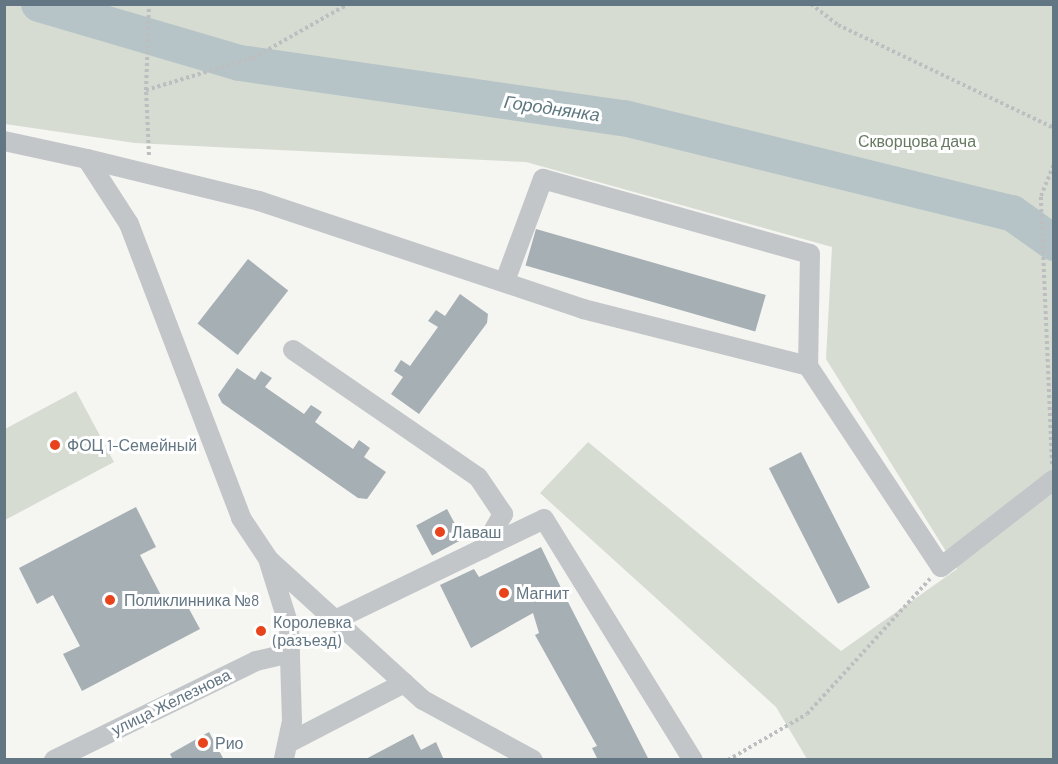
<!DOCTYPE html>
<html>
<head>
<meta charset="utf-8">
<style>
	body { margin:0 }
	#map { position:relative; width:1058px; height:764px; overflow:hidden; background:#f5f5f1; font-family:Barlow,sans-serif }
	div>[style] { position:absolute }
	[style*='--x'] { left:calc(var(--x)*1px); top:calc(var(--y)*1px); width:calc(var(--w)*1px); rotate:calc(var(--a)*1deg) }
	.green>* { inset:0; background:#d6dcd2 }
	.river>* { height:36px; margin:-18px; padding:0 18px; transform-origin:18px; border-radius:18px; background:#b6c4c8 }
	.building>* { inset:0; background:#a6afb4; transform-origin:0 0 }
	.path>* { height:4px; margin-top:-2px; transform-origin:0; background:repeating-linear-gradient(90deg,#bcbec0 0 3px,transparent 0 6px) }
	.minor>* { height:20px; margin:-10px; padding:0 10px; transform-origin:10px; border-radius:10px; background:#c2c6c9 }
	.dots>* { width:16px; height:16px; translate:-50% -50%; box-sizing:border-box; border:3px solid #fff; border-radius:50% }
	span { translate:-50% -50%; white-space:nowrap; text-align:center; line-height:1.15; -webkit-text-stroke:6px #fff; paint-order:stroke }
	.park-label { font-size:16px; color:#687a62 }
	.poi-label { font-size:16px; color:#637683 }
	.left { translate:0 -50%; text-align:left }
	.street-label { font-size:16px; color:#637683 }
	.water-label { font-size:18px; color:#5e7880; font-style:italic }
	.frame { position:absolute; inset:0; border:6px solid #637683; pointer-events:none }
</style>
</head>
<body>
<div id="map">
	<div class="green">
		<div style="clip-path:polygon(5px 5px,1053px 5px,1053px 759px,807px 759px,776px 707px,540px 493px,588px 442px,841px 651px,957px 569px,826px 359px,832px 247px,526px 162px,135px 143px,5px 124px)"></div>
		<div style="clip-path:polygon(76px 391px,114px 462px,5px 520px,5px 429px)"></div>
	</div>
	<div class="river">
		<div style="--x:39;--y:4;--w:209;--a:16.4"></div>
		<div style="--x:240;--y:63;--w:388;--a:8.2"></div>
		<div style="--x:624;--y:118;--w:399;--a:13.8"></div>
		<div style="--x:1012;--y:213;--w:52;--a:35.5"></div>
	</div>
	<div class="building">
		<div style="left:536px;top:229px;width:239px;height:38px;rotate:16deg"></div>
		<div style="left:248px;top:259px;width:51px;height:82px;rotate:38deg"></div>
		<div style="clip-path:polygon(460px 294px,488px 314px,487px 323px,419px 414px,391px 394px,403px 377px,394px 371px,401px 360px,410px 366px,438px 327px,428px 321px,436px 310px,445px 316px)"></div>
		<div style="clip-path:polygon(237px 368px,255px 380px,261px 371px,272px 378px,265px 387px,304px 414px,311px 405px,322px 412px,315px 422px,353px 449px,359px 440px,370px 448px,364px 457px,386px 472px,367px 499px,358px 498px,222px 403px,218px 395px)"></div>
		<div style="left:801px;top:452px;width:152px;height:36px;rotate:63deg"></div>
		<div style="clip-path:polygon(136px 507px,156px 547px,140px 555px,166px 605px,182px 596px,200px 629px,82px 691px,63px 654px,80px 646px,53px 595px,37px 604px,19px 568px)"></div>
		<div style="left:447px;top:509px;width:34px;height:35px;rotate:62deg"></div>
		<div style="clip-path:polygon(541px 547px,567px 600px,649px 760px,598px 760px,592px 748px,597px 746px,535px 635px,539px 633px,533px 613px,471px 648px,440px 585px,474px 569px,479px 577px)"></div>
		<div style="clip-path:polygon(209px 732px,224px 760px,173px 760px,170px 754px)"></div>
		<div style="clip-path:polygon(413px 734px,421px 750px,436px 742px,444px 760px,364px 760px)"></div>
	</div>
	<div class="path">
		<div style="--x:811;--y:4;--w:34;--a:38"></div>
		<div style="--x:838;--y:25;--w:239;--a:25.5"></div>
		<div style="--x:146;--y:90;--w:86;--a:-88"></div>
		<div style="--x:149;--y:155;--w:65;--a:-92.6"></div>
		<div style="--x:146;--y:90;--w:112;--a:-16.7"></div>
		<div style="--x:253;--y:58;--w:109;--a:-29.6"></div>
		<div style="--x:1052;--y:464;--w:268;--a:-92.4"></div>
		<div style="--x:1041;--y:196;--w:35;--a:-68"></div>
		<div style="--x:728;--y:760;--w:91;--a:-30.2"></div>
		<div style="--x:807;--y:714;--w:183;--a:-47.7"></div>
	</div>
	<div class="minor">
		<div style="--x:4;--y:141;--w:85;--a:12.2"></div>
		<div style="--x:87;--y:159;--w:77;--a:57.1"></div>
		<div style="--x:129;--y:224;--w:315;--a:69.1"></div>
		<div style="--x:241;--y:518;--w:50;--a:56.3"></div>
		<div style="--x:269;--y:560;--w:208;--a:42.3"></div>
		<div style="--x:423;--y:700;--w:125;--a:28.6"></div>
		<div style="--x:87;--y:159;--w:177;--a:13.7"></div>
		<div style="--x:259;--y:201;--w:342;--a:18.4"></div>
		<div style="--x:583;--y:309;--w:232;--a:14.2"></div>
		<div style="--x:505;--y:281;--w:109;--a:-69.6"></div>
		<div style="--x:543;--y:179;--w:277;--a:15.7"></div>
		<div style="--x:810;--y:254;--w:112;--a:91"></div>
		<div style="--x:808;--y:366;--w:241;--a:56.5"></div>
		<div style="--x:941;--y:567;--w:142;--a:-37.8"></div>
		<div style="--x:293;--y:350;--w:224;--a:34.5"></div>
		<div style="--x:478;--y:477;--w:45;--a:56"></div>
		<div style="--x:503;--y:514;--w:40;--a:119.7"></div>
		<div style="--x:269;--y:562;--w:67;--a:72.6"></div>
		<div style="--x:289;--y:626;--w:95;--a:88.2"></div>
		<div style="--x:292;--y:721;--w:40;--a:102"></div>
		<div style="--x:333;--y:621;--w:234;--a:-25.8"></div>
		<div style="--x:544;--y:519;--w:283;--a:58.3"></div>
		<div style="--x:288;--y:743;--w:131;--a:-27.3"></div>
		<div style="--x:54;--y:760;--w:225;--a:-26.1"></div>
		<div style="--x:256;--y:661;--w:35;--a:-13"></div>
	</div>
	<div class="dots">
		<div style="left:55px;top:445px;background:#e9431c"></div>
		<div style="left:440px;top:532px;background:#e9431c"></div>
		<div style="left:504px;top:593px;background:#e9431c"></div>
		<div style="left:110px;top:600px;background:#e9431c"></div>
		<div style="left:261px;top:631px;background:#e9431c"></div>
		<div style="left:203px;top:743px;background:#e9431c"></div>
	</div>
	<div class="park-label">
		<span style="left:917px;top:141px">Скворцова дача</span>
	</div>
	<div class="poi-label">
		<span class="left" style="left:67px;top:445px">ФОЦ 1-Семейный</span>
		<span class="left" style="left:452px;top:532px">Лаваш</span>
		<span class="left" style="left:516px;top:593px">Магнит</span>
		<span class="left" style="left:124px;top:600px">Поликлинника №8</span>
		<span class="left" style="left:273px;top:631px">Королевка<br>(разъезд)</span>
		<span class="left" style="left:215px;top:743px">Рио</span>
	</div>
	<div class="street-label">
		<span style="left:171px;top:702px;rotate:-26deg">улица Железнова</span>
	</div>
	<div class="water-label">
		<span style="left:552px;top:108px;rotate:8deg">Городнянка</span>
	</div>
	<div class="frame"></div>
</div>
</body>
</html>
